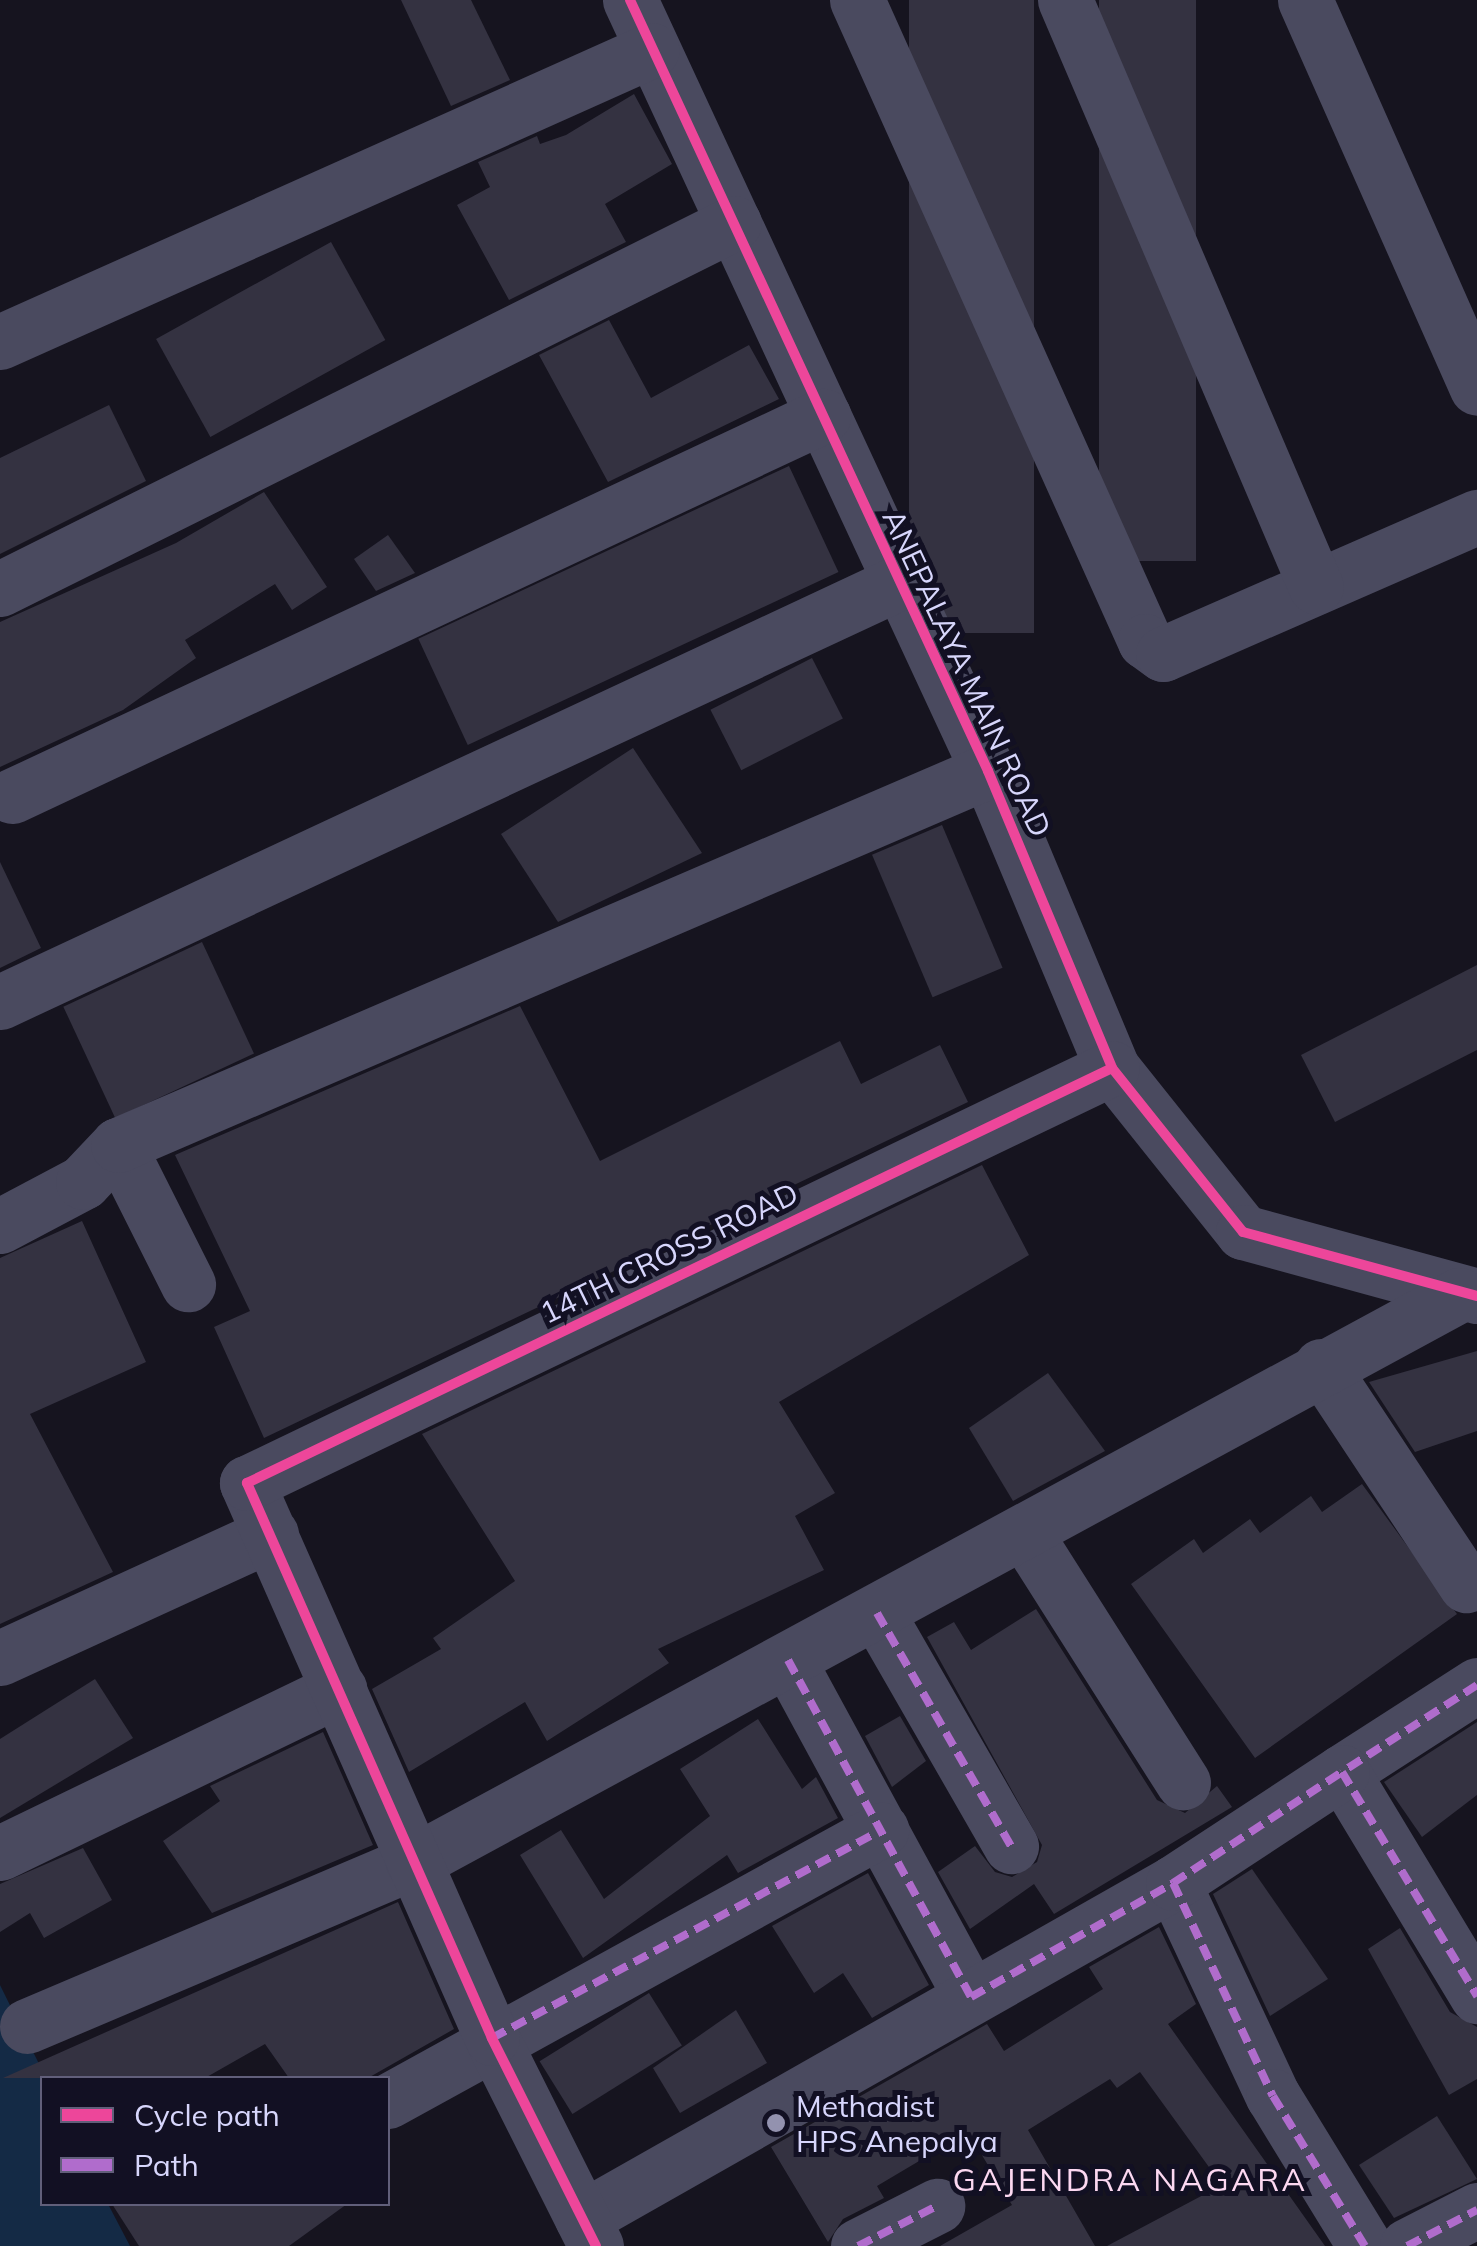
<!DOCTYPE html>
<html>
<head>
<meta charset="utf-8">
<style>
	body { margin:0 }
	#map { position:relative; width:1477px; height:2246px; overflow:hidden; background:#16141f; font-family:Mulish,sans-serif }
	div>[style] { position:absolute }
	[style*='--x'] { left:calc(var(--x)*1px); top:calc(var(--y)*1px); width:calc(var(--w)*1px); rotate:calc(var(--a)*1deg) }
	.water>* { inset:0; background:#142a45 }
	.building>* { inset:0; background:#343241; transform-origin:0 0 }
	.minor>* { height:55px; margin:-27.5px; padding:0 27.5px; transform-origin:27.5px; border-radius:27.5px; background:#4a4a5f }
	.quiet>* { height:8px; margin-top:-4px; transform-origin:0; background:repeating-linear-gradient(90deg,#b06ccc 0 15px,transparent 0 23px) }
	.cycleway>* { height:10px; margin:-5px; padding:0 5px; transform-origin:5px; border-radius:5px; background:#ed469a }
	.dots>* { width:28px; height:28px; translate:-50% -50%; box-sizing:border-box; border:5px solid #121023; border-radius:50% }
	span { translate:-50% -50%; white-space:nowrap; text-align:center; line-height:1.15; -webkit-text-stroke:10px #121023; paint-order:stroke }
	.street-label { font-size:30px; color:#d7d6fc }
	.poi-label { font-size:30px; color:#d7d6fc }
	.left { translate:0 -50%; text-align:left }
	.neighbourhood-label { font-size:32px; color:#fcd8f1; letter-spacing:2.5px }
	.legend { position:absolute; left:40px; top:2076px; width:350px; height:130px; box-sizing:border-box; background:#121023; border:2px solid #615f7a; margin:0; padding:12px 18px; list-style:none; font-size:30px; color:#d7d6fc }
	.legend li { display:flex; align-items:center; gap:20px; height:50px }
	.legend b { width:50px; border:2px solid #615f7a }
</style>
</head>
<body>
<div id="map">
	<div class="water">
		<div style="clip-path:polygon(0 1985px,46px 2078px,42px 2204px,108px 2204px,130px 2246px,0 2246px)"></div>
	</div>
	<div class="building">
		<div style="clip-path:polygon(401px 0,471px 0,510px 80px,451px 106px)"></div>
		<div style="left:909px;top:0;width:125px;height:633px"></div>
		<div style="left:1099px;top:0;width:97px;height:561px"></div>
		<div style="clip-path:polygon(634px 94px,672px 164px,605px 204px,626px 242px,509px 300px,457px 205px,490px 187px,478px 162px,537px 136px,540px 144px,566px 135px)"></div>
		<div style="left:331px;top:242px;width:112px;height:200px;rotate:61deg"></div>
		<div style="clip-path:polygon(609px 320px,651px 398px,749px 345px,779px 399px,608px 482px,539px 355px)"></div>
		<div style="clip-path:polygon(109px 405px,146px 481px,0 554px,0 458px)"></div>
		<div style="left:789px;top:466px;width:117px;height:409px;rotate:65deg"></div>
		<div style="clip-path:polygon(264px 492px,327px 587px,292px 610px,275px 584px,185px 640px,196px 658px,123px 710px,0 767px,0 622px,176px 543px)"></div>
		<div style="clip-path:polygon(388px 535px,415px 573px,376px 591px,354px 559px)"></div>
		<div style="left:812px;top:658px;width:68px;height:114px;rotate:63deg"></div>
		<div style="clip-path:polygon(633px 748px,702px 853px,558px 922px,501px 834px)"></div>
		<div style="left:942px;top:825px;width:155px;height:76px;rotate:67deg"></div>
		<div style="clip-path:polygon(0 862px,41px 948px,0 968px)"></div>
		<div style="left:202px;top:942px;width:123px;height:153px;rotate:65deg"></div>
		<div style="clip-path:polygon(1477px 965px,1477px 1050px,1335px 1122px,1301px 1055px)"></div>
		<div style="clip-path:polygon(520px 1006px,600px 1161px,840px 1041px,861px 1084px,940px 1045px,968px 1102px,264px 1438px,214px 1327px,250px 1311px,175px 1155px)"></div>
		<div style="clip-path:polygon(982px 1165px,1029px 1255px,779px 1402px,835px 1493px,795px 1516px,824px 1570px,658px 1649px,669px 1663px,547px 1741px,525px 1702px,409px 1772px,372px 1689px,441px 1649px,433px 1638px,515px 1581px,422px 1434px)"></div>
		<div style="clip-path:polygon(82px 1221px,146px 1362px,30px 1414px,113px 1572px,0 1624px,0 1258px)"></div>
		<div style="clip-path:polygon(1477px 1351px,1477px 1431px,1415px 1452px,1369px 1382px)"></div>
		<div style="clip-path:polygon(1048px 1373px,1105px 1451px,1013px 1501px,969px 1428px)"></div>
		<div style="clip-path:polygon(1362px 1484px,1457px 1614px,1255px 1758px,1131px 1584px,1194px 1539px,1203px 1553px,1250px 1519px,1260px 1533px,1311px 1496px,1322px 1512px)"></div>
		<div style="clip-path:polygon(1036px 1609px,1157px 1800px,1185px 1813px,1217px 1786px,1232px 1807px,1054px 1914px,1034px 1884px,970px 1929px,938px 1872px,975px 1846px,995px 1872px,1012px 1877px,1037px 1862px,1042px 1845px,927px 1637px,954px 1622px,971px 1650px)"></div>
		<div style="clip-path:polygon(95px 1679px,133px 1738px,0 1818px,0 1739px)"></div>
		<div style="clip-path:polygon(900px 1716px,926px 1761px,892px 1787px,865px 1736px)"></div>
		<div style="clip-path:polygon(758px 1719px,802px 1789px,816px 1777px,838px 1818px,738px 1873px,727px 1855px,583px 1958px,520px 1855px,561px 1830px,604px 1899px,710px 1816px,680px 1769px)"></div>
		<div style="clip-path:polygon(1477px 1722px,1477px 1795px,1422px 1837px,1384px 1782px)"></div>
		<div style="clip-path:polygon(323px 1732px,373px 1845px,212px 1913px,163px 1841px,220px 1801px,210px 1786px)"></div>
		<div style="clip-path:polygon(83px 1848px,112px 1900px,44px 1938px,30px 1913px,0 1932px,0 1884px)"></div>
		<div style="clip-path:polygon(1252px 1869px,1328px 1979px,1270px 2016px,1213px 1894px)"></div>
		<div style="clip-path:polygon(868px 1873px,929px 1985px,872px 2018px,843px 1973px,814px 1993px,772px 1926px)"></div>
		<div style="clip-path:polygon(398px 1902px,454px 2029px,368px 2078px,289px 2078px,265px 2044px,205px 2078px,3px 2078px)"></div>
		<div style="clip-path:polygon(1159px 1927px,1196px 2004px,1168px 2024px,1325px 2246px,1107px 2246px,1222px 2185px,1140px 2072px,1117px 2088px,1110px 2079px,1028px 2130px,1095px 2246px,940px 2246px,1012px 2205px,968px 2132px,877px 2186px,884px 2198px,843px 2219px,828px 2242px,771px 2147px,987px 2024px,1004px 2051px,1103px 1989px,1089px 1967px)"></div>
		<div style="clip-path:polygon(1400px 1928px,1450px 2012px,1477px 2027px,1477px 2079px,1449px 2095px,1368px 1949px)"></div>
		<div style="left:649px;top:1993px;width:62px;height:129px;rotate:58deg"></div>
		<div style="clip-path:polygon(736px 2010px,767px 2063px,680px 2113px,653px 2068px)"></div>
		<div style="clip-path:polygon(1437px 2116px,1477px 2179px,1394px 2218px,1359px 2165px)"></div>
		<div style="clip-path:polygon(112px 2204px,347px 2204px,289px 2246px,139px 2246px)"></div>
	</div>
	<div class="minor">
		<div style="--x:630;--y:0;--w:850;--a:65.09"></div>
		<div style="--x:988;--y:771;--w:322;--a:67.3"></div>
		<div style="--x:1112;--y:1068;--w:210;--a:51.4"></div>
		<div style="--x:1243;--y:1232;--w:243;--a:15.3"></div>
		<div style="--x:857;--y:0;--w:703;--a:65.81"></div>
		<div style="--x:1145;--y:641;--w:22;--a:36"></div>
		<div style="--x:1163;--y:654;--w:343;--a:-23.6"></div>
		<div style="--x:1065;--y:0;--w:638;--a:66.85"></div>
		<div style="--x:1305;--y:0;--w:424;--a:66.1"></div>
		<div style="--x:0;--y:342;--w:714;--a:-24.13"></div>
		<div style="--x:0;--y:589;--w:820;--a:-26.5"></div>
		<div style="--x:12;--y:796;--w:896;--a:-25.11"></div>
		<div style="--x:0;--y:1002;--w:991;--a:-25.01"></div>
		<div style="--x:118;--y:1145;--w:156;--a:63.3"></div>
		<div style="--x:0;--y:1226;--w:94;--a:-27.9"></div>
		<div style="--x:83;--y:1182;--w:51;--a:-46.6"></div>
		<div style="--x:118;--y:1145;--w:947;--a:-23.26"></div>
		<div style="--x:1321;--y:1366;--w:263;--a:56.5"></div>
		<div style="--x:1026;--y:1535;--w:293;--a:57.6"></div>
		<div style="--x:877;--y:1613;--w:269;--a:60.1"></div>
		<div style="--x:0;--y:1658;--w:298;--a:-24.6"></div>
		<div style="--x:788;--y:1660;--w:383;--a:61.5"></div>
		<div style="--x:1477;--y:1685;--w:161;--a:147.2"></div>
		<div style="--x:1342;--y:1772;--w:262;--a:58.9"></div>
		<div style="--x:0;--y:1853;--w:377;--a:-25.8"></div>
		<div style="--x:1173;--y:1883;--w:235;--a:64.9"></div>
		<div style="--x:1273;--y:2096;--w:176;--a:58.5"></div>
		<div style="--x:27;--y:2026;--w:419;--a:-23"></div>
		<div style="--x:413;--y:1862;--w:1190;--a:-28.46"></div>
		<div style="--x:388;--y:2101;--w:563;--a:-28.8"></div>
		<div style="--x:582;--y:2218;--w:679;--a:-29.55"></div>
		<div style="--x:1173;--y:1883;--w:202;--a:-33.3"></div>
		<div style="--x:596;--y:2246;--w:233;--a:-116.6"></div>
		<div style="--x:492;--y:2038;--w:607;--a:-113.82"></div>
		<div style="--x:247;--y:1483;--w:959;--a:-25.63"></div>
		<div style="--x:858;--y:2246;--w:89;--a:-26.9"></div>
		<div style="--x:1407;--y:2246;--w:79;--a:-27.2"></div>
	</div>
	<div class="quiet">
		<div style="--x:877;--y:1613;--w:269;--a:60.1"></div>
		<div style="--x:788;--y:1660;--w:383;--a:61.5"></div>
		<div style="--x:971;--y:1997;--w:232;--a:-29.4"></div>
		<div style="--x:1173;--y:1883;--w:202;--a:-33.3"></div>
		<div style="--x:1477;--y:1685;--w:161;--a:147.2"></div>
		<div style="--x:1342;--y:1772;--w:262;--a:58.9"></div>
		<div style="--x:1173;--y:1883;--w:235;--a:64.9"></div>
		<div style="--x:1273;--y:2096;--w:176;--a:58.5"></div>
		<div style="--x:492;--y:2038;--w:441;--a:-28.1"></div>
		<div style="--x:858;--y:2246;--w:89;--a:-26.9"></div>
		<div style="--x:1407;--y:2246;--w:79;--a:-27.2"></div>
	</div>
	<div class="cycleway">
		<div style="--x:630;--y:0;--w:850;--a:65.09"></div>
		<div style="--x:988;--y:771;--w:322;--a:67.3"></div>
		<div style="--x:1112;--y:1068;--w:210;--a:51.4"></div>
		<div style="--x:1243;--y:1232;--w:243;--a:15.3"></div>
		<div style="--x:596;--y:2246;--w:233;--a:-116.6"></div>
		<div style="--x:492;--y:2038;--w:607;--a:-113.82"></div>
		<div style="--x:247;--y:1483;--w:959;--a:-25.63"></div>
	</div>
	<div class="dots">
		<div style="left:776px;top:2123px;background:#9392af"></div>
	</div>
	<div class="street-label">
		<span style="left:967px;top:673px;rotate:65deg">ANEPALAYA MAIN ROAD</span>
		<span style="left:669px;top:1253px;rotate:-26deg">14TH CROSS ROAD</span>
	</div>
	<div class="poi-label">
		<span class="left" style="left:796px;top:2123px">Methadist<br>HPS Anepalya</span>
	</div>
	<div class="neighbourhood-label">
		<span style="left:1130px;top:2179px">GAJENDRA NAGARA</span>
	</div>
	<ul class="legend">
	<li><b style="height:12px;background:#ed469a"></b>Cycle path</li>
	<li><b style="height:12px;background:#b06ccc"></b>Path</li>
	</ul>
</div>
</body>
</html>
